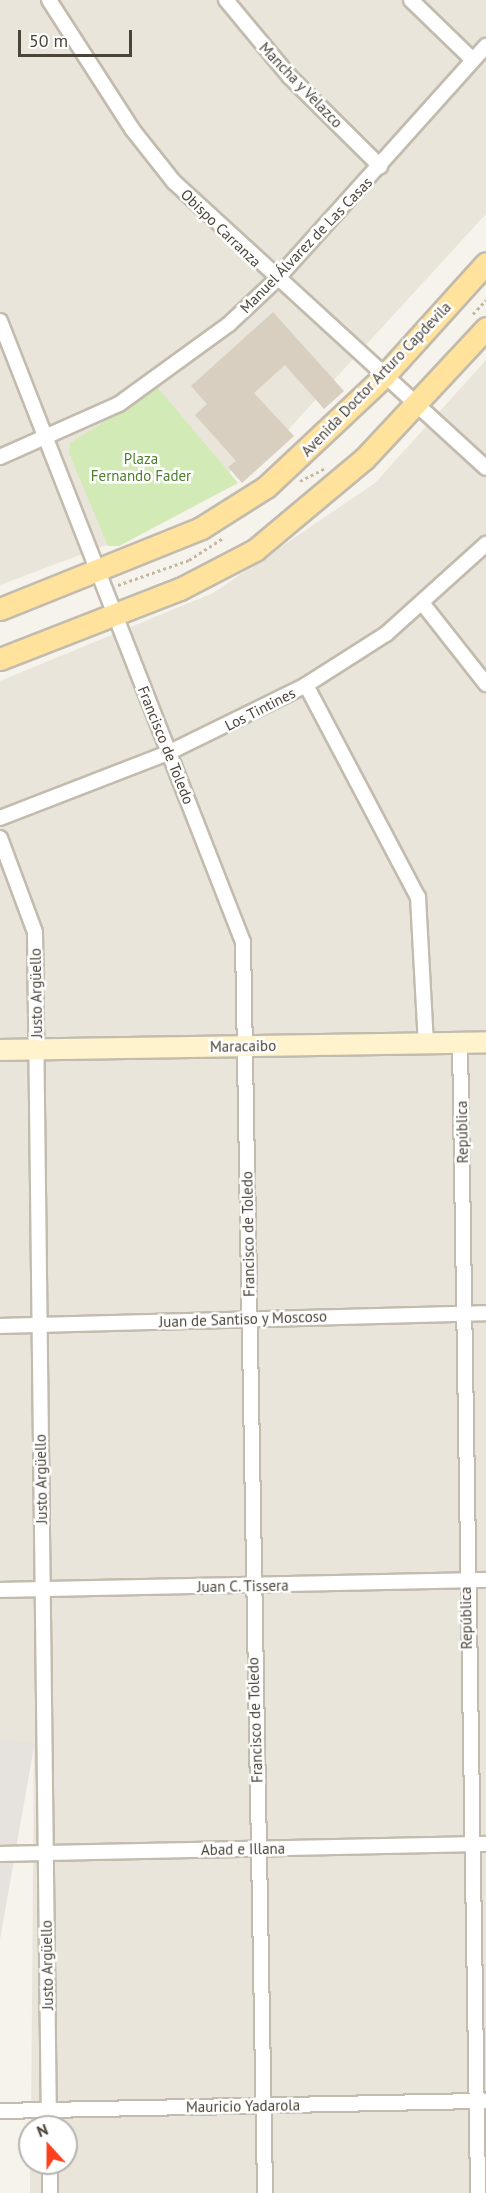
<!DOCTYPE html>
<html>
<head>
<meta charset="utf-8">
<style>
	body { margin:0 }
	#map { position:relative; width:486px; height:2193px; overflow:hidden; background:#f6f3ec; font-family:"PT Sans",sans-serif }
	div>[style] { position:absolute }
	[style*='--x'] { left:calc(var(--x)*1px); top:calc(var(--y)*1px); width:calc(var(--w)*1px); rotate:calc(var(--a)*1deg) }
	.residential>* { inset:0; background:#eae5da }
	.industrial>* { inset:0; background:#e6e2dd; transform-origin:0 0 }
	.green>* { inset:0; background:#d2eab5 }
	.building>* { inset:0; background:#d8cfc1 }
	.path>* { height:3px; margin-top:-1.5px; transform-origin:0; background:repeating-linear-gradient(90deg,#c4b79f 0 3px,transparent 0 6px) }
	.roads { filter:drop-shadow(2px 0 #c2bbae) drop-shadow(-2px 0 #c2bbae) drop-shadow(0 2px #c2bbae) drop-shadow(0 -2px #c2bbae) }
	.minor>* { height:14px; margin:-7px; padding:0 7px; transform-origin:7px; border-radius:7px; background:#fff }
	.secondary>* { height:20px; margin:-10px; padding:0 10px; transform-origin:10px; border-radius:10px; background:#fff3cd }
	.primary>* { height:21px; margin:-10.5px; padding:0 10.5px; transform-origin:10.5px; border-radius:10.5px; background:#ffe39c }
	span { translate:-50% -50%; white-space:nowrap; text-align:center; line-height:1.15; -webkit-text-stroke:5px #fff; paint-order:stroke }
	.street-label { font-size:15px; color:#4b4439 }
	.park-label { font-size:15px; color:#4a7f2a }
	.north { position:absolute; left:18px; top:2115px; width:60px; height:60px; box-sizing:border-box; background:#fff; border:2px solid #b7b4b0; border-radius:50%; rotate:339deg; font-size:16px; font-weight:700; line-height:24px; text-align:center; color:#4b4439 }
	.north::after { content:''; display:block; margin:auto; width:21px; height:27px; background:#fc3f1d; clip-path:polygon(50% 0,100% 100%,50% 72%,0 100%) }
	.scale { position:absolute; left:18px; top:30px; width:114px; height:27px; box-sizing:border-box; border:3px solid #4b4439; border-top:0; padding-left:8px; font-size:18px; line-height:21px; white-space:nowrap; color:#4b4439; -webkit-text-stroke:4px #fff; paint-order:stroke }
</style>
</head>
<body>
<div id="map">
	<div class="residential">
		<div style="clip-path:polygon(0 0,486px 0,486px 214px,277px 442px,125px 538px,0 585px)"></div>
		<div style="clip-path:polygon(486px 360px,486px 2193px,30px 2193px,30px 2163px,66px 2163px,66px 2127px,31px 2127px,34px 1745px,0 1738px,0 681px,213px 593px,375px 483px)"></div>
	</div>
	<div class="industrial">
		<div style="left:0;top:1738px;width:35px;height:455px;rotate:10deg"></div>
	</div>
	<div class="green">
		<div style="clip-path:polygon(158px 388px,238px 483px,119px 546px,108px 546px,69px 453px,70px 443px)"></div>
	</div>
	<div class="building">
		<div style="clip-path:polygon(273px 312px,344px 391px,324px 409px,285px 365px,254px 393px,294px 436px,242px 483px,228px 467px,236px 461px,195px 415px,207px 404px,191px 386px)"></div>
	</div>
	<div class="path">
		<div style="--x:473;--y:314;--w:19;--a:-47"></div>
		<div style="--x:300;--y:481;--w:27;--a:-27"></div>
		<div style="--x:118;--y:585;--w:75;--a:-19.4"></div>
		<div style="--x:189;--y:560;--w:40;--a:-32.9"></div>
	</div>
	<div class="roads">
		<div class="minor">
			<div style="--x:49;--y:0;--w:153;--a:57.2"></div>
			<div style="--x:132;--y:129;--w:68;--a:51.6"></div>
			<div style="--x:174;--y:182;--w:423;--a:42.5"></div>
			<div style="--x:226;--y:0;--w:100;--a:50.3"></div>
			<div style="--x:290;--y:77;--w:127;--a:44.7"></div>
			<div style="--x:411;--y:0;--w:86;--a:44.1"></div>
			<div style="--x:0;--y:321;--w:667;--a:68.63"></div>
			<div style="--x:243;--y:942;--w:1251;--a:88.99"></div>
			<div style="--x:0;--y:457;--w:130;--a:-24"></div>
			<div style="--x:119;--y:404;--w:136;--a:-36"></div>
			<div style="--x:229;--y:324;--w:63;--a:-43.1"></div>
			<div style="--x:275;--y:281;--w:316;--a:-48.1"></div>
			<div style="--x:423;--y:604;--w:102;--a:51.8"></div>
			<div style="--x:306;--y:685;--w:240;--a:62.2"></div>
			<div style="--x:418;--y:897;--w:146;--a:86.9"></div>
			<div style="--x:0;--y:818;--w:180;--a:-21.2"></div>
			<div style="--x:168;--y:753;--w:154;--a:-26.2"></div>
			<div style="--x:306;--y:685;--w:95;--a:-32.5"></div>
			<div style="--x:386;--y:634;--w:135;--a:-42"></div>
			<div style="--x:0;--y:838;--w:100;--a:69.6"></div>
			<div style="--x:35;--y:932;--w:1195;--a:89.33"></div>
			<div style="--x:460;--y:1042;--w:1151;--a:89.1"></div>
			<div style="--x:0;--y:1326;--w:486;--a:-1.5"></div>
			<div style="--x:0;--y:1590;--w:486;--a:-1.2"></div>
			<div style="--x:0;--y:1854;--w:486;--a:-1.2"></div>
			<div style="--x:0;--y:2111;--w:486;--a:-1.2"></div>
			<div style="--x:50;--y:2163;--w:30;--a:90"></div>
		</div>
		<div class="secondary">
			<div style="--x:0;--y:1050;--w:486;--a:-0.9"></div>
		</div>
		<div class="primary">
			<div style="--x:0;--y:609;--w:217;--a:-21.9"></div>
			<div style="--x:201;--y:528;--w:77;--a:-32.2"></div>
			<div style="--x:266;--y:487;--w:162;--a:-43.2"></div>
			<div style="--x:384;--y:376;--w:152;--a:-47.9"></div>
			<div style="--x:0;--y:659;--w:193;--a:-21.3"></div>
			<div style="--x:180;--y:589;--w:85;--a:-27.5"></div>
			<div style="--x:255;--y:550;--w:142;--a:-39.9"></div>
			<div style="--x:364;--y:459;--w:179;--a:-47"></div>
		</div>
	</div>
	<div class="street-label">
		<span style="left:301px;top:85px;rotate:46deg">Mancha y Velazco</span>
		<span style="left:221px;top:228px;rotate:44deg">Obispo Carranza</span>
		<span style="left:306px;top:245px;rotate:-46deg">Manuel Álvarez de Las Casas</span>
		<span style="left:376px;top:379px;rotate:-46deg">Avenida Doctor Arturo Capdevila</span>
		<span style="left:260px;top:709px;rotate:-27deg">Los Tintines</span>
		<span style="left:166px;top:745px;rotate:68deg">Francisco de Toledo</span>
		<span style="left:36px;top:993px;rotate:-91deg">Justo Argüello</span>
		<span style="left:243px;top:1046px;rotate:-1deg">Maracaibo</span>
		<span style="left:462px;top:1132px;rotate:-91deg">República</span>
		<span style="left:248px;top:1234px;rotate:-91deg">Francisco de Toledo</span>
		<span style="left:243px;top:1319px;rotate:-2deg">Juan de Santiso y Moscoso</span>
		<span style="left:41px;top:1479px;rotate:-91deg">Justo Argüello</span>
		<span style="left:243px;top:1586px;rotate:-1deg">Juan C. Tissera</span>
		<span style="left:466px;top:1618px;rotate:-91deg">República</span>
		<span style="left:255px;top:1720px;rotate:-92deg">Francisco de Toledo</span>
		<span style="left:243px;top:1849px;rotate:-1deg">Abad e Illana</span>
		<span style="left:47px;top:1965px;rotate:-91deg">Justo Argüello</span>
		<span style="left:243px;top:2106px;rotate:-1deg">Mauricio Yadarola</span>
	</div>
	<div class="park-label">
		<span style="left:141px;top:467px">Plaza<br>Fernando Fader</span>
	</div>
	<div class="north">N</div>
	<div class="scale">50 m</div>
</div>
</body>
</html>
